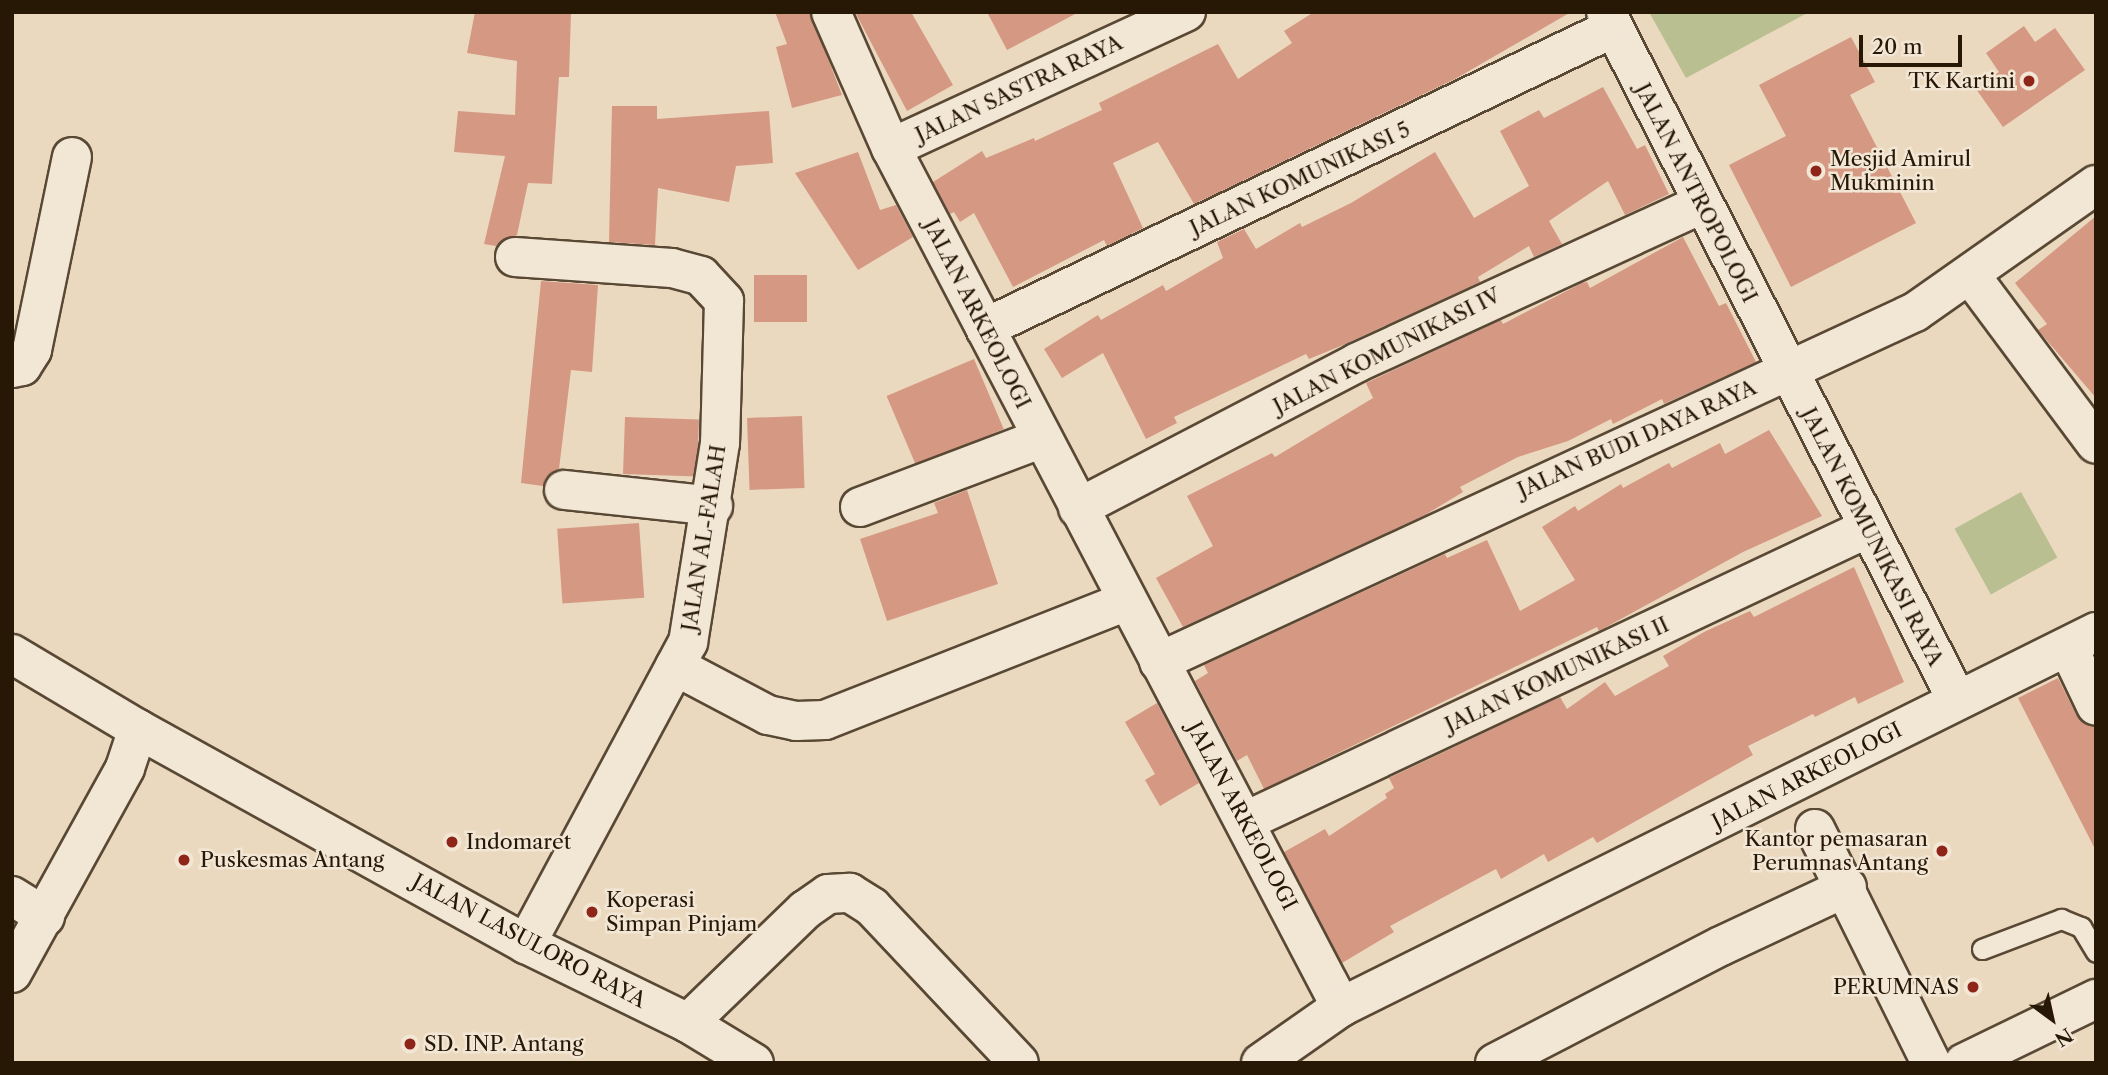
<!DOCTYPE html>
<html>
<head>
<meta charset="utf-8">
<style>
	body { margin:0 }
	#map { position:relative; width:2108px; height:1075px; overflow:hidden; background:#ebd9bf; font-family:"Libre Caslon Text",serif }
	div>[style] { position:absolute }
	[style*='--x'] { left:calc(var(--x)*1px); top:calc(var(--y)*1px); width:calc(var(--w)*1px); rotate:calc(var(--a)*1deg) }
	.green>* { inset:0; background:#b9bf91; transform-origin:0 0 }
	.building>* { inset:0; background:#d59883; transform-origin:0 0 }
	.roads { filter:drop-shadow(2px 0 #584834) drop-shadow(-2px 0 #584834) drop-shadow(0 2px #584834) drop-shadow(0 -2px #584834) }
	.lane>* { height:19px; margin:-9.5px; padding:0 9.5px; transform-origin:9.5px; border-radius:9.5px; background:#f2e6d5 }
	.street>* { height:38px; margin:-19px; padding:0 19px; transform-origin:19px; border-radius:19px; background:#f2e6d5 }
	.secondary>* { height:38px; margin:-19px; padding:0 19px; transform-origin:19px; border-radius:19px; background:#f2e6d5 }
	.dots>* { width:19px; height:19px; translate:-50% -50%; box-sizing:border-box; border:4px solid #f2e6d5; border-radius:50% }
	span { translate:-50% -50%; white-space:nowrap; text-align:center; line-height:1.15; -webkit-text-stroke:5px #f2e6d5; paint-order:stroke }
	.poi-label { font-size:21px; color:#271705 }
	.right { translate:-100% -50%; text-align:right }
	.left { translate:0 -50%; text-align:left }
	.street-label { font-size:21px; color:#271705 }
	.frame { position:absolute; inset:0; border:14px solid #271705; pointer-events:none }
	.north { position:absolute; left:2017px; top:984px; width:70px; height:70px; -webkit-text-stroke:5px #f2e6d5; paint-order:stroke; rotate:147deg; font-size:19px; font-weight:700; line-height:28px; text-align:center; color:#271705 }
	.north::after { content:''; display:block; margin:auto; width:24px; height:32px; background:#271705; clip-path:polygon(50% 0,100% 100%,50% 72%,0 100%) }
	.scale { position:absolute; left:1859px; top:35px; width:103px; height:32px; box-sizing:border-box; border:4px solid #271705; border-top:0; padding-left:9px; font-size:21px; line-height:24px; white-space:nowrap; color:#271705; -webkit-text-stroke:5px #f2e6d5; paint-order:stroke }
</style>
</head>
<body>
<div id="map">
	<div class="green">
		<div style="clip-path:polygon(1649px 12px,1809px 12px,1686px 78px)"></div>
		<div style="left:2021px;top:492px;width:75px;height:76px;rotate:61deg"></div>
	</div>
	<div class="building">
		<div style="clip-path:polygon(475px 12px,571px 13px,569px 77px,559px 77px,552px 184px,528px 183px,517px 235px,496px 246px,484px 244px,505px 156px,454px 152px,458px 111px,515px 115px,517px 61px,467px 53px)"></div>
		<div style="clip-path:polygon(775px 12px,810px 12px,842px 95px,792px 108px,776px 47px,787px 44px)"></div>
		<div style="clip-path:polygon(855px 12px,911px 12px,953px 85px,907px 111px)"></div>
		<div style="clip-path:polygon(987px 12px,1079px 12px,1007px 50px)"></div>
		<div style="clip-path:polygon(1314px 12px,1571px 12px,1455px 79px,1194px 204px,1158px 142px,1113px 163px,1143px 228px,1107px 246px,1104px 240px,1013px 287px,974px 213px,960px 222px,954px 212px,950px 214px,933px 182px,982px 151px,986px 158px,1034px 138px,1035px 141px,1102px 110px,1099px 103px,1218px 44px,1238px 79px,1292px 43px,1284px 31px)"></div>
		<div style="clip-path:polygon(2024px 26px,2035px 42px,2055px 28px,2085px 70px,2003px 127px,1976px 89px,1999px 72px,1986px 53px)"></div>
		<div style="clip-path:polygon(1851px 37px,1875px 82px,1850px 95px,1916px 223px,1791px 287px,1729px 165px,1786px 136px,1759px 85px)"></div>
		<div style="clip-path:polygon(1603px 87px,1637px 149px,1645px 145px,1669px 194px,1625px 215px,1608px 181px,1549px 221px,1562px 244px,1534px 257px,1529px 246px,1478px 277px,1480px 282px,1343px 345px,1309px 359px,1306px 354px,1174px 417px,1177px 423px,1146px 439px,1103px 353px,1062px 378px,1044px 349px,1098px 315px,1101px 320px,1163px 285px,1166px 291px,1223px 258px,1217px 242px,1244px 229px,1256px 249px,1300px 223px,1302px 227px,1351px 203px,1435px 152px,1474px 218px,1529px 186px,1500px 131px,1539px 110px,1544px 118px)"></div>
		<div style="clip-path:polygon(612px 106px,657px 106px,657px 119px,769px 111px,773px 163px,736px 166px,729px 202px,658px 188px,655px 245px,609px 242px)"></div>
		<div style="clip-path:polygon(858px 152px,880px 210px,896px 205px,913px 237px,858px 270px,795px 173px)"></div>
		<div style="clip-path:polygon(2096px 216px,2096px 398px,2038px 330px,2047px 324px,2015px 283px)"></div>
		<div style="clip-path:polygon(1683px 237px,1719px 306px,1726px 303px,1756px 362px,1664px 404px,1662px 399px,1613px 424px,1611px 419px,1568px 441px,1518px 457px,1460px 487px,1463px 492px,1425px 515px,1183px 627px,1156px 578px,1213px 546px,1187px 496px,1272px 453px,1275px 457px,1373px 398px,1366px 383px,1501px 320px,1503px 324px,1582px 283px,1587px 282px,1590px 288px)"></div>
		<div style="left:754px;top:275px;width:53px;height:47px"></div>
		<div style="clip-path:polygon(541px 281px,598px 285px,592px 372px,571px 370px,559px 469px,547px 477px,543px 486px,521px 483px)"></div>
		<div style="left:974px;top:359px;width:76px;height:95px;rotate:67deg"></div>
		<div style="left:802px;top:416px;width:72px;height:55px;rotate:88deg"></div>
		<div style="left:625px;top:417px;width:74px;height:57px;rotate:2deg"></div>
		<div style="clip-path:polygon(1769px 430px,1822px 516px,1743px 552px,1610px 625px,1599px 631px,1597px 627px,1264px 789px,1247px 755px,1237px 761px,1195px 681px,1208px 673px,1204px 665px,1445px 554px,1447px 558px,1487px 540px,1520px 611px,1575px 580px,1542px 527px,1575px 506px,1578px 511px,1621px 484px,1623px 488px,1669px 463px,1672px 468px,1720px 443px,1725px 454px)"></div>
		<div style="clip-path:polygon(967px 490px,998px 584px,887px 621px,860px 539px,938px 513px,934px 503px)"></div>
		<div style="left:639px;top:523px;width:75px;height:82px;rotate:86deg"></div>
		<div style="clip-path:polygon(1854px 567px,1904px 682px,1858px 704px,1855px 697px,1815px 717px,1813px 714px,1748px 746px,1753px 755px,1597px 843px,1593px 837px,1548px 862px,1544px 854px,1501px 879px,1496px 869px,1390px 926px,1394px 932px,1342px 963px,1284px 852px,1325px 829px,1329px 836px,1387px 798px,1385px 794px,1394px 788px,1389px 778px,1560px 697px,1567px 709px,1605px 682px,1615px 696px,1669px 666px,1663px 656px,1704px 632px,1750px 611px,1754px 617px)"></div>
		<div style="clip-path:polygon(2058px 678px,2077px 716px,2096px 728px,2096px 851px,2018px 698px)"></div>
		<div style="clip-path:polygon(1157px 703px,1199px 783px,1160px 806px,1145px 780px,1155px 774px,1125px 722px)"></div>
	</div>
	<div class="roads">
		<div class="lane">
			<div style="--x:1982;--y:949;--w:85;--a:-20.8"></div>
			<div style="--x:2061;--y:919;--w:22;--a:22"></div>
			<div style="--x:2081;--y:927;--w:29;--a:59"></div>
		</div>
		<div class="street">
			<div style="--x:831;--y:12;--w:149;--a:66.2"></div>
			<div style="--x:891;--y:148;--w:970;--a:62.35"></div>
			<div style="--x:1341;--y:1007;--w:843;--a:-26.41"></div>
			<div style="--x:1606;--y:12;--w:772;--a:62.97"></div>
			<div style="--x:891;--y:148;--w:325;--a:-24.8"></div>
			<div style="--x:515;--y:257;--w:157;--a:4"></div>
			<div style="--x:672;--y:268;--w:30;--a:15"></div>
			<div style="--x:701;--y:276;--w:34;--a:47"></div>
			<div style="--x:724;--y:301;--w:142;--a:91.6"></div>
			<div style="--x:720;--y:443;--w:202;--a:99.1"></div>
			<div style="--x:688;--y:642;--w:343;--a:118.2"></div>
			<div style="--x:1971;--y:276;--w:209;--a:53.3"></div>
			<div style="--x:985;--y:328;--w:696;--a:-25.53"></div>
			<div style="--x:12;--y:368;--w:10;--a:-11"></div>
			<div style="--x:22;--y:366;--w:19;--a:-58"></div>
			<div style="--x:32;--y:350;--w:197;--a:-78.3"></div>
			<div style="--x:564;--y:490;--w:150;--a:6.1"></div>
			<div style="--x:860;--y:507;--w:192;--a:-20.7"></div>
			<div style="--x:1078;--y:508;--w:314;--a:-27.5"></div>
			<div style="--x:1356;--y:363;--w:380;--a:-24.7"></div>
			<div style="--x:2068;--y:647;--w:65;--a:64.6"></div>
			<div style="--x:12;--y:654;--w:147;--a:30.8"></div>
			<div style="--x:138;--y:729;--w:444;--a:29"></div>
			<div style="--x:526;--y:944;--w:180;--a:26"></div>
			<div style="--x:688;--y:1023;--w:77;--a:31.2"></div>
			<div style="--x:1159;--y:662;--w:833;--a:-24.84"></div>
			<div style="--x:1915;--y:312;--w:221;--a:-35.1"></div>
			<div style="--x:675;--y:666;--w:105;--a:27.8"></div>
			<div style="--x:768;--y:715;--w:29;--a:12"></div>
			<div style="--x:796;--y:721;--w:29;--a:-2"></div>
			<div style="--x:825;--y:720;--w:325;--a:-21.5"></div>
			<div style="--x:1246;--y:821;--w:688;--a:-25.22"></div>
			<div style="--x:1815;--y:829;--w:261;--a:63.6"></div>
			<div style="--x:12;--y:896;--w:39;--a:32"></div>
			<div style="--x:12;--y:973;--w:234;--a:-61.1"></div>
			<div style="--x:125;--y:768;--w:41;--a:-71.6"></div>
			<div style="--x:688;--y:1023;--w:163;--a:-44"></div>
			<div style="--x:805;--y:910;--w:28;--a:-35"></div>
			<div style="--x:828;--y:894;--w:22;--a:-3"></div>
			<div style="--x:850;--y:893;--w:26;--a:32"></div>
			<div style="--x:872;--y:907;--w:214;--a:46.7"></div>
			<div style="--x:1261;--y:1063;--w:98;--a:-35"></div>
			<div style="--x:1495;--y:1063;--w:254;--a:-27.4"></div>
			<div style="--x:1721;--y:946;--w:139;--a:-25.1"></div>
		</div>
		<div class="secondary">
			<div style="--x:1964;--y:1063;--w:147;--a:-25.9"></div>
		</div>
	</div>
	<div class="dots">
		<div style="left:2029px;top:81px;background:#8f2418"></div>
		<div style="left:1816px;top:171px;background:#8f2418"></div>
		<div style="left:452px;top:842px;background:#8f2418"></div>
		<div style="left:1942px;top:851px;background:#8f2418"></div>
		<div style="left:184px;top:860px;background:#8f2418"></div>
		<div style="left:592px;top:912px;background:#8f2418"></div>
		<div style="left:1973px;top:987px;background:#8f2418"></div>
		<div style="left:410px;top:1044px;background:#8f2418"></div>
	</div>
	<div class="poi-label">
		<span class="right" style="left:2015px;top:81px">TK Kartini</span>
		<span class="left" style="left:1830px;top:171px">Mesjid Amirul<br>Mukminin</span>
		<span class="right" style="left:1928px;top:851px">Kantor pemasaran<br>Perumnas Antang</span>
		<span class="left" style="left:466px;top:842px">Indomaret</span>
		<span class="left" style="left:200px;top:860px">Puskesmas Antang</span>
		<span class="left" style="left:606px;top:912px">Koperasi<br>Simpan Pinjam</span>
		<span class="right" style="left:1959px;top:987px">PERUMNAS</span>
		<span class="left" style="left:424px;top:1044px">SD. INP. Antang</span>
	</div>
	<div class="street-label">
		<span style="left:1019px;top:89px;rotate:-25deg">JALAN SASTRA RAYA</span>
		<span style="left:1300px;top:179px;rotate:-25deg">JALAN KOMUNIKASI 5</span>
		<span style="left:1696px;top:193px;rotate:63deg">JALAN ANTROPOLOGI</span>
		<span style="left:977px;top:314px;rotate:63deg">JALAN ARKEOLOGI</span>
		<span style="left:1387px;top:351px;rotate:-27deg">JALAN KOMUNIKASI IV</span>
		<span style="left:1637px;top:439px;rotate:-24deg">JALAN BUDI DAYA RAYA</span>
		<span style="left:1872px;top:537px;rotate:63deg">JALAN KOMUNIKASI RAYA</span>
		<span style="left:704px;top:538px;rotate:-81deg">JALAN AL-FALAH</span>
		<span style="left:1557px;top:675px;rotate:-25deg">JALAN KOMUNIKASI II</span>
		<span style="left:1807px;top:776px;rotate:-27deg">JALAN ARKEOLOGI</span>
		<span style="left:1242px;top:816px;rotate:62deg">JALAN ARKEOLOGI</span>
		<span style="left:529px;top:941px;rotate:28deg">JALAN LASULORO RAYA</span>
	</div>
	<div class="frame"></div>
	<div class="north">N</div>
	<div class="scale">20 m</div>
</div>
</body>
</html>
